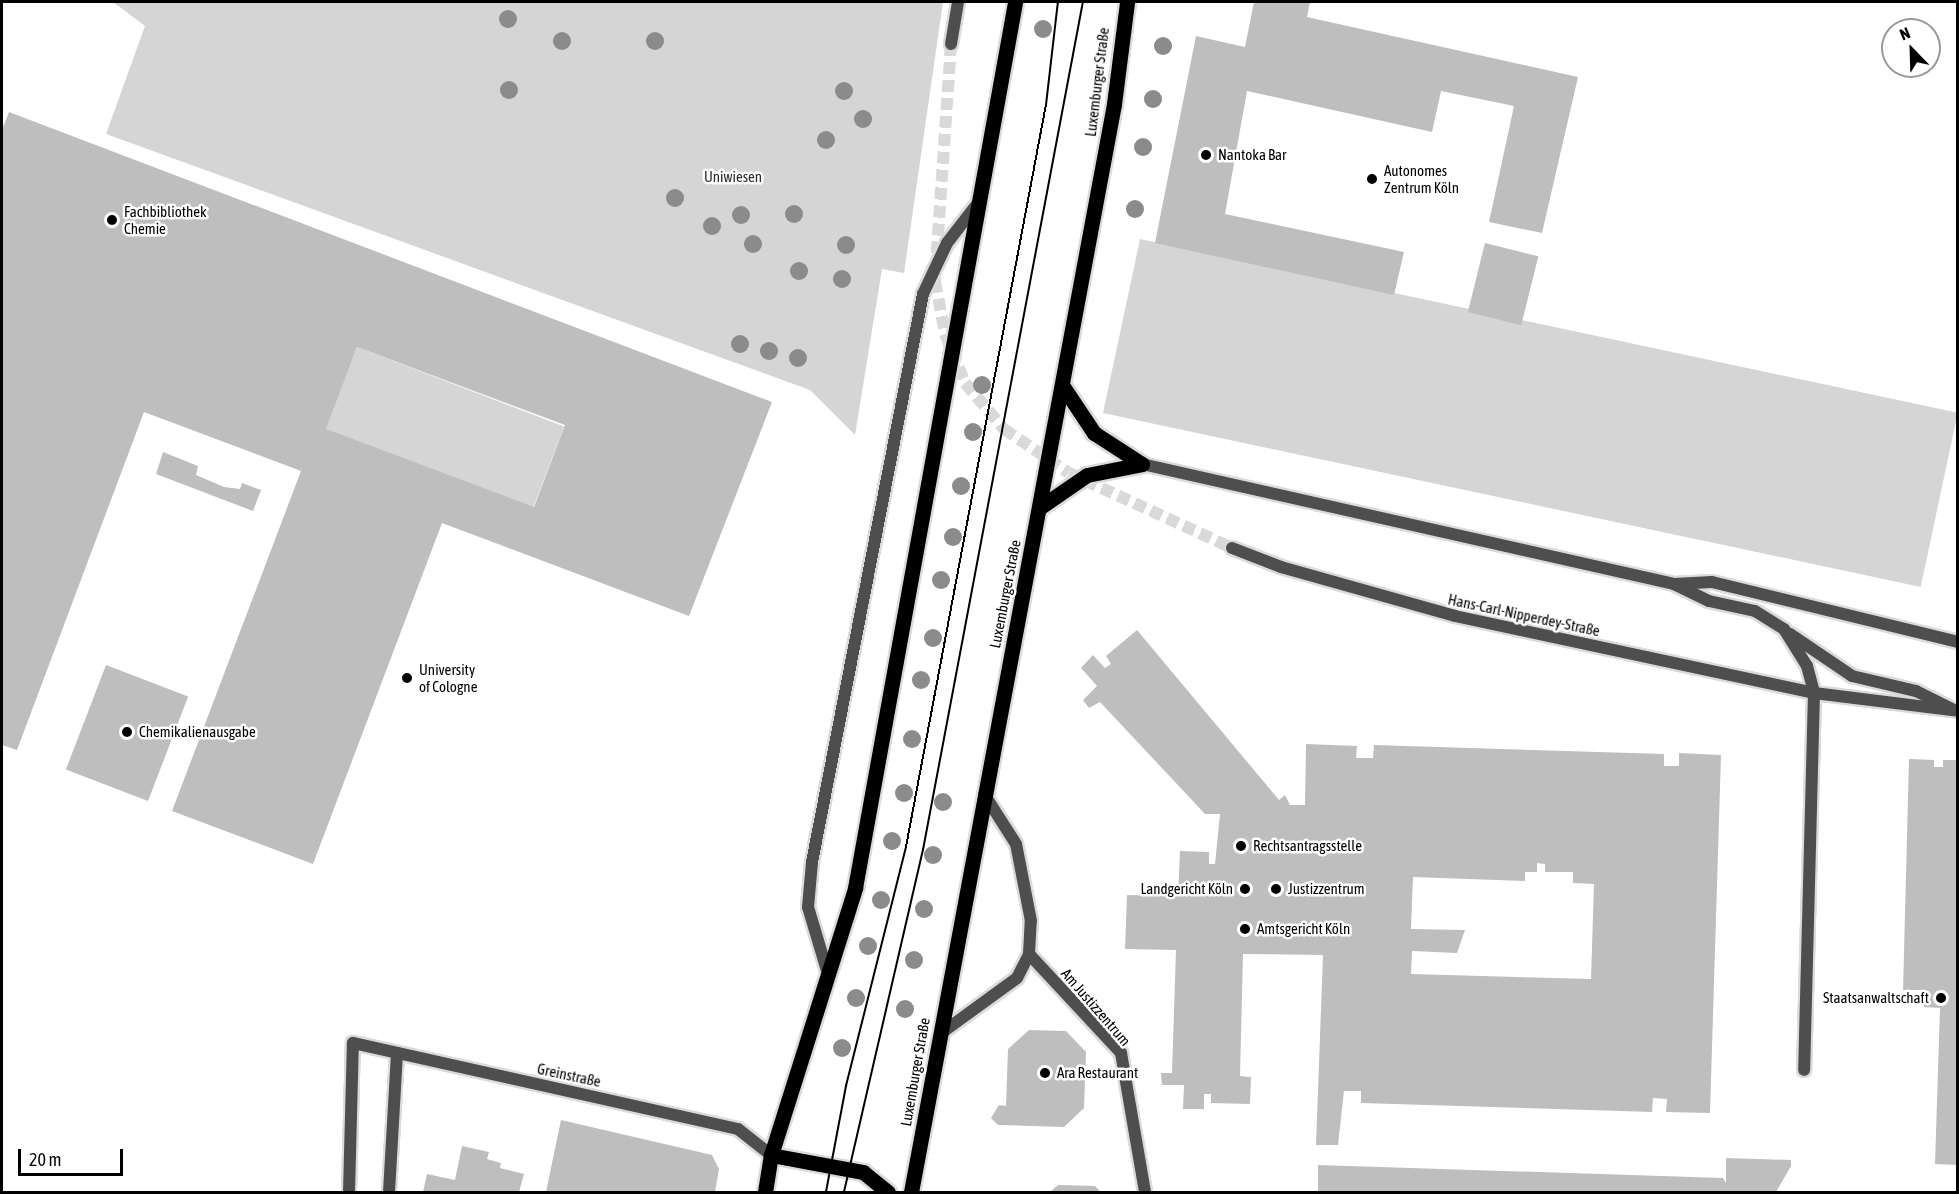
<!DOCTYPE html>
<html>
<head>
<meta charset="utf-8">
<style>
	body { margin:0 }
	#map { position:relative; width:1959px; height:1194px; overflow:hidden; background:#fff; font-family:"Asap Condensed",sans-serif }
	div>[style] { position:absolute }
	[style*='--x'] { left:calc(var(--x)*1px); top:calc(var(--y)*1px); width:calc(var(--w)*1px); rotate:calc(var(--a)*1deg) }
	.green>* { inset:0; background:#d5d5d5; transform-origin:0 0 }
	.building>* { inset:0; background:#bebebe; transform-origin:0 0 }
	.street-tunnel>* { height:12px; margin-top:-6px; transform-origin:0; background:repeating-linear-gradient(90deg,#d9d9d9 0 12px,transparent 0 18px) }
	.roads { filter:drop-shadow(2px 0 #dbdbdb) drop-shadow(-2px 0 #dbdbdb) drop-shadow(0 2px #dbdbdb) drop-shadow(0 -2px #dbdbdb) }
	.lane>* { height:12px; margin:-6px; padding:0 6px; transform-origin:6px; border-radius:6px; background:#4e4e4e }
	.street>* { height:12px; margin:-6px; padding:0 6px; transform-origin:6px; border-radius:6px; background:#4e4e4e }
	.primary>* { height:15px; margin:-7.5px; padding:0 7.5px; transform-origin:7.5px; border-radius:7.5px; background:#000 }
	.tram>* { height:1.5px; margin:-0.75px; padding:0 0.75px; transform-origin:0.75px; border-radius:0.75px; background:#000 }
	.trees>* { width:18px; height:18px; margin:-9px; border-radius:50%; background:#8b8b8b }
	.dots>* { width:16px; height:16px; translate:-50% -50%; box-sizing:border-box; border:3px solid #fff; border-radius:50% }
	span { translate:-50% -50%; white-space:nowrap; text-align:center; line-height:1.15; -webkit-text-stroke:5px #fff; paint-order:stroke }
	.street-label { font-size:15px; color:#000 }
	.poi-label { font-size:15px; color:#000 }
	.left { translate:0 -50%; text-align:left }
	.right { translate:-100% -50%; text-align:right }
	.park-label { font-size:15px; color:#2c2c2c }
	.frame { position:absolute; inset:0; border:3px solid #000; pointer-events:none }
	.north { position:absolute; left:1881px; top:18px; width:60px; height:60px; box-sizing:border-box; background:#fff; border:2px solid #999; border-radius:50%; rotate:337deg; font-size:16px; font-weight:700; line-height:24px; text-align:center; color:#000 }
	.north::after { content:''; display:block; margin:auto; width:21px; height:27px; background:#000; clip-path:polygon(50% 0,100% 100%,50% 72%,0 100%) }
	.scale { position:absolute; left:18px; top:1149px; width:105px; height:27px; box-sizing:border-box; border:3px solid #000; border-top:0; padding-left:8px; font-size:18px; line-height:21px; white-space:nowrap; color:#000; -webkit-text-stroke:4px #fff; paint-order:stroke }
</style>
</head>
<body>
<div id="map">
	<div class="green">
		<div style="clip-path:polygon(113px 2px,943px 2px,904px 273px,882px 269px,855px 435px,810px 390px,106px 134px,145px 26px)"></div>
		<div style="left:1140px;top:239px;width:836px;height:178px;rotate:12deg"></div>
		<div style="left:357px;top:347px;width:222px;height:88px;rotate:21deg"></div>
	</div>
	<div class="building">
		<div style="clip-path:polygon(1254px 2px,1310px 2px,1307px 17px,1578px 77px,1542px 233px,1489px 222px,1514px 106px,1441px 91px,1432px 132px,1247px 91px,1225px 214px,1404px 252px,1394px 295px,1155px 243px,1196px 36px,1245px 47px)"></div>
		<div style="clip-path:polygon(evenodd,9px 112px,772px 402px,689px 616px,442px 523px,313px 864px,172px 811px,301px 471px,144px 412px,17px 750px,2px 745px,2px 130px,9px 112px,357px 347px,565px 425px,534px 507px,326px 429px,357px 347px)"></div>
		<div style="left:1485px;top:243px;width:55px;height:71px;rotate:14deg"></div>
		<div style="clip-path:polygon(163px 452px,198px 466px,196px 475px,224px 487px,240px 489px,242px 483px,261px 490px,253px 511px,156px 474px)"></div>
		<div style="clip-path:polygon(evenodd,1137px 630px,1279px 800px,1285px 795px,1290px 805px,1305px 805px,1306px 744px,1357px 746px,1356px 758px,1373px 758px,1374px 745px,1664px 754px,1664px 766px,1679px 766px,1679px 753px,1721px 755px,1710px 1113px,1666px 1112px,1667px 1099px,1653px 1098px,1652px 1112px,1361px 1103px,1361px 1091px,1344px 1091px,1338px 1145px,1316px 1145px,1323px 955px,1243px 954px,1240px 1076px,1251px 1077px,1250px 1104px,1211px 1103px,1211px 1094px,1204px 1094px,1204px 1109px,1183px 1109px,1184px 1085px,1162px 1085px,1161px 1073px,1172px 1073px,1176px 950px,1125px 949px,1127px 895px,1178px 896px,1180px 851px,1209px 852px,1209px 864px,1215px 864px,1220px 814px,1205px 814px,1100px 702px,1089px 708px,1083px 700px,1097px 686px,1081px 668px,1093px 655px,1105px 668px,1111px 664px,1106px 656px,1137px 630px,1537px 863px,1545px 864px,1545px 872px,1573px 872px,1573px 883px,1594px 884px,1591px 979px,1411px 974px,1412px 951px,1457px 953px,1465px 930px,1411px 929px,1413px 877px,1525px 881px,1525px 872px,1537px 872px,1537px 863px)"></div>
		<div style="left:106px;top:665px;width:88px;height:112px;rotate:21deg"></div>
		<div style="clip-path:polygon(1909px 759px,1934px 760px,1934px 767px,1943px 767px,1943px 760px,1958px 760px,1958px 1165px,1935px 1164px,1940px 1008px,1924px 1007px,1924px 990px,1903px 990px)"></div>
		<div style="clip-path:polygon(1029px 1030px,1066px 1031px,1086px 1052px,1084px 1108px,1064px 1127px,998px 1125px,991px 1118px,999px 1105px,1006px 1106px,1008px 1049px)"></div>
		<div style="clip-path:polygon(561px 1120px,712px 1155px,719px 1169px,715px 1192px,546px 1192px)"></div>
		<div style="clip-path:polygon(462px 1146px,489px 1152px,487px 1159px,501px 1163px,500px 1168px,524px 1174px,519px 1192px,423px 1192px,427px 1174px,455px 1180px)"></div>
		<div style="clip-path:polygon(1726px 1158px,1791px 1160px,1791px 1166px,1776px 1192px,1318px 1192px,1318px 1165px,1723px 1178px,1726px 1183px)"></div>
		<div style="clip-path:polygon(1058px 1185px,1095px 1186px,1101px 1192px,1050px 1192px)"></div>
	</div>
	<div class="street-tunnel">
		<div style="--x:951;--y:44;--w:238;--a:93.9"></div>
		<div style="--x:935;--y:281;--w:54;--a:79.3"></div>
		<div style="--x:945;--y:334;--w:53;--a:67.8"></div>
		<div style="--x:965;--y:383;--w:60;--a:49.7"></div>
		<div style="--x:1004;--y:429;--w:78;--a:34.1"></div>
		<div style="--x:1069;--y:473;--w:179;--a:24.7"></div>
	</div>
	<div class="roads">
		<div class="lane">
			<div style="--x:828;--y:974;--w:70;--a:-106.6"></div>
			<div style="--x:808;--y:907;--w:45;--a:-84.9"></div>
			<div style="--x:812;--y:862;--w:579;--a:-78.94"></div>
			<div style="--x:923;--y:294;--w:56;--a:-64.8"></div>
			<div style="--x:947;--y:243;--w:51;--a:-52.2"></div>
			<div style="--x:940;--y:1034;--w:95;--a:-36"></div>
			<div style="--x:1017;--y:978;--w:27;--a:-63"></div>
			<div style="--x:1029;--y:954;--w:33;--a:-87"></div>
			<div style="--x:1031;--y:921;--w:78;--a:-101"></div>
			<div style="--x:1016;--y:844;--w:59;--a:-122.6"></div>
			<div style="--x:349;--y:1192;--w:149;--a:-88.5"></div>
			<div style="--x:389;--y:1192;--w:139;--a:-86.7"></div>
		</div>
		<div class="street">
			<div style="--x:951;--y:44;--w:43;--a:-80.5"></div>
			<div style="--x:1142;--y:464;--w:545;--a:12.71"></div>
			<div style="--x:1674;--y:584;--w:39;--a:26"></div>
			<div style="--x:1709;--y:601;--w:47;--a:12.3"></div>
			<div style="--x:1755;--y:611;--w:34;--a:32"></div>
			<div style="--x:1784;--y:629;--w:44;--a:58.1"></div>
			<div style="--x:1807;--y:666;--w:28;--a:75"></div>
			<div style="--x:1814;--y:693;--w:377;--a:91.5"></div>
			<div style="--x:1232;--y:548;--w:53;--a:21.2"></div>
			<div style="--x:1281;--y:567;--w:181;--a:15.7"></div>
			<div style="--x:1455;--y:616;--w:367;--a:12.1"></div>
			<div style="--x:1814;--y:693;--w:145;--a:7.1"></div>
			<div style="--x:1675;--y:584;--w:37;--a:-3"></div>
			<div style="--x:1712;--y:582;--w:253;--a:13.7"></div>
			<div style="--x:1790;--y:634;--w:75;--a:34.1"></div>
			<div style="--x:1852;--y:676;--w:66;--a:13.2"></div>
			<div style="--x:1916;--y:691;--w:40;--a:26.6"></div>
			<div style="--x:1029;--y:954;--w:135;--a:47.1"></div>
			<div style="--x:1121;--y:1053;--w:141;--a:80.2"></div>
			<div style="--x:353;--y:1043;--w:394;--a:12.6"></div>
			<div style="--x:738;--y:1129;--w:42;--a:38.2"></div>
		</div>
		<div class="primary">
			<div style="--x:1062;--y:385;--w:58;--a:56.3"></div>
			<div style="--x:1094;--y:433;--w:57;--a:32.9"></div>
			<div style="--x:1039;--y:508;--w:58;--a:-34.5"></div>
			<div style="--x:1087;--y:475;--w:56;--a:-11.3"></div>
			<div style="--x:771;--y:1155;--w:94;--a:10.5"></div>
			<div style="--x:863;--y:1172;--w:32;--a:39"></div>
			<div style="--x:765;--y:1192;--w:37;--a:-81"></div>
			<div style="--x:771;--y:1155;--w:280;--a:-72.5"></div>
			<div style="--x:855;--y:888;--w:900;--a:-79.76"></div>
			<div style="--x:911;--y:1192;--w:1107;--a:-79.43"></div>
			<div style="--x:1114;--y:104;--w:103;--a:-82.7"></div>
		</div>
	</div>
	<div class="tram">
		<div style="--x:826;--y:1192;--w:108;--a:-79.3"></div>
		<div style="--x:846;--y:1086;--w:246;--a:-75.9"></div>
		<div style="--x:906;--y:847;--w:755;--a:-79.32"></div>
		<div style="--x:1046;--y:105;--w:104;--a:-83.4"></div>
		<div style="--x:844;--y:1192;--w:351;--a:-77"></div>
		<div style="--x:923;--y:850;--w:863;--a:-79.32"></div>
	</div>
	<div class="trees">
		<div style="left:508px;top:19px"></div>
		<div style="left:1043px;top:29px"></div>
		<div style="left:562px;top:41px"></div>
		<div style="left:655px;top:41px"></div>
		<div style="left:1163px;top:46px"></div>
		<div style="left:509px;top:90px"></div>
		<div style="left:844px;top:91px"></div>
		<div style="left:1153px;top:99px"></div>
		<div style="left:863px;top:119px"></div>
		<div style="left:826px;top:140px"></div>
		<div style="left:1143px;top:147px"></div>
		<div style="left:675px;top:198px"></div>
		<div style="left:1135px;top:209px"></div>
		<div style="left:794px;top:214px"></div>
		<div style="left:741px;top:215px"></div>
		<div style="left:712px;top:226px"></div>
		<div style="left:753px;top:244px"></div>
		<div style="left:846px;top:245px"></div>
		<div style="left:799px;top:271px"></div>
		<div style="left:842px;top:279px"></div>
		<div style="left:740px;top:344px"></div>
		<div style="left:769px;top:351px"></div>
		<div style="left:798px;top:358px"></div>
		<div style="left:982px;top:385px"></div>
		<div style="left:973px;top:432px"></div>
		<div style="left:961px;top:486px"></div>
		<div style="left:953px;top:537px"></div>
		<div style="left:941px;top:580px"></div>
		<div style="left:933px;top:638px"></div>
		<div style="left:921px;top:680px"></div>
		<div style="left:912px;top:739px"></div>
		<div style="left:904px;top:793px"></div>
		<div style="left:943px;top:802px"></div>
		<div style="left:892px;top:841px"></div>
		<div style="left:933px;top:855px"></div>
		<div style="left:881px;top:900px"></div>
		<div style="left:924px;top:909px"></div>
		<div style="left:868px;top:946px"></div>
		<div style="left:914px;top:960px"></div>
		<div style="left:856px;top:998px"></div>
		<div style="left:905px;top:1009px"></div>
		<div style="left:842px;top:1048px"></div>
	</div>
	<div class="dots">
		<div style="left:1206px;top:155px;background:#000"></div>
		<div style="left:1372px;top:179px;background:#000"></div>
		<div style="left:112px;top:220px;background:#000"></div>
		<div style="left:407px;top:678px;background:#000"></div>
		<div style="left:127px;top:732px;background:#000"></div>
		<div style="left:1241px;top:846px;background:#000"></div>
		<div style="left:1245px;top:889px;background:#000"></div>
		<div style="left:1276px;top:889px;background:#000"></div>
		<div style="left:1245px;top:929px;background:#000"></div>
		<div style="left:1941px;top:998px;background:#000"></div>
		<div style="left:1045px;top:1073px;background:#000"></div>
	</div>
	<div class="street-label">
		<span style="left:1097px;top:82px;rotate:-83deg">Luxemburger Straße</span>
		<span style="left:1005px;top:594px;rotate:-79deg">Luxemburger Straße</span>
		<span style="left:1524px;top:615px;rotate:12deg">Hans-Carl-Nipperdey-Straße</span>
		<span style="left:1096px;top:1007px;rotate:49deg">Am Justizzentrum</span>
		<span style="left:915px;top:1072px;rotate:-80deg">Luxemburger Straße</span>
		<span style="left:569px;top:1075px;rotate:12deg">Greinstraße</span>
	</div>
	<div class="poi-label">
		<span class="left" style="left:1218px;top:155px">Nantoka Bar</span>
		<span class="left" style="left:1384px;top:179px">Autonomes<br>Zentrum Köln</span>
		<span class="left" style="left:124px;top:220px">Fachbibliothek<br>Chemie</span>
		<span class="left" style="left:419px;top:678px">University<br>of Cologne</span>
		<span class="left" style="left:139px;top:732px">Chemikalienausgabe</span>
		<span class="left" style="left:1253px;top:846px">Rechtsantragsstelle</span>
		<span class="right" style="left:1233px;top:889px">Landgericht Köln</span>
		<span class="left" style="left:1288px;top:889px">Justizzentrum</span>
		<span class="left" style="left:1257px;top:929px">Amtsgericht Köln</span>
		<span class="right" style="left:1929px;top:998px">Staatsanwaltschaft</span>
		<span class="left" style="left:1057px;top:1073px">Ara Restaurant</span>
	</div>
	<div class="park-label">
		<span style="left:733px;top:177px">Uniwiesen</span>
	</div>
	<div class="frame"></div>
	<div class="north">N</div>
	<div class="scale">20 m</div>
</div>
</body>
</html>
